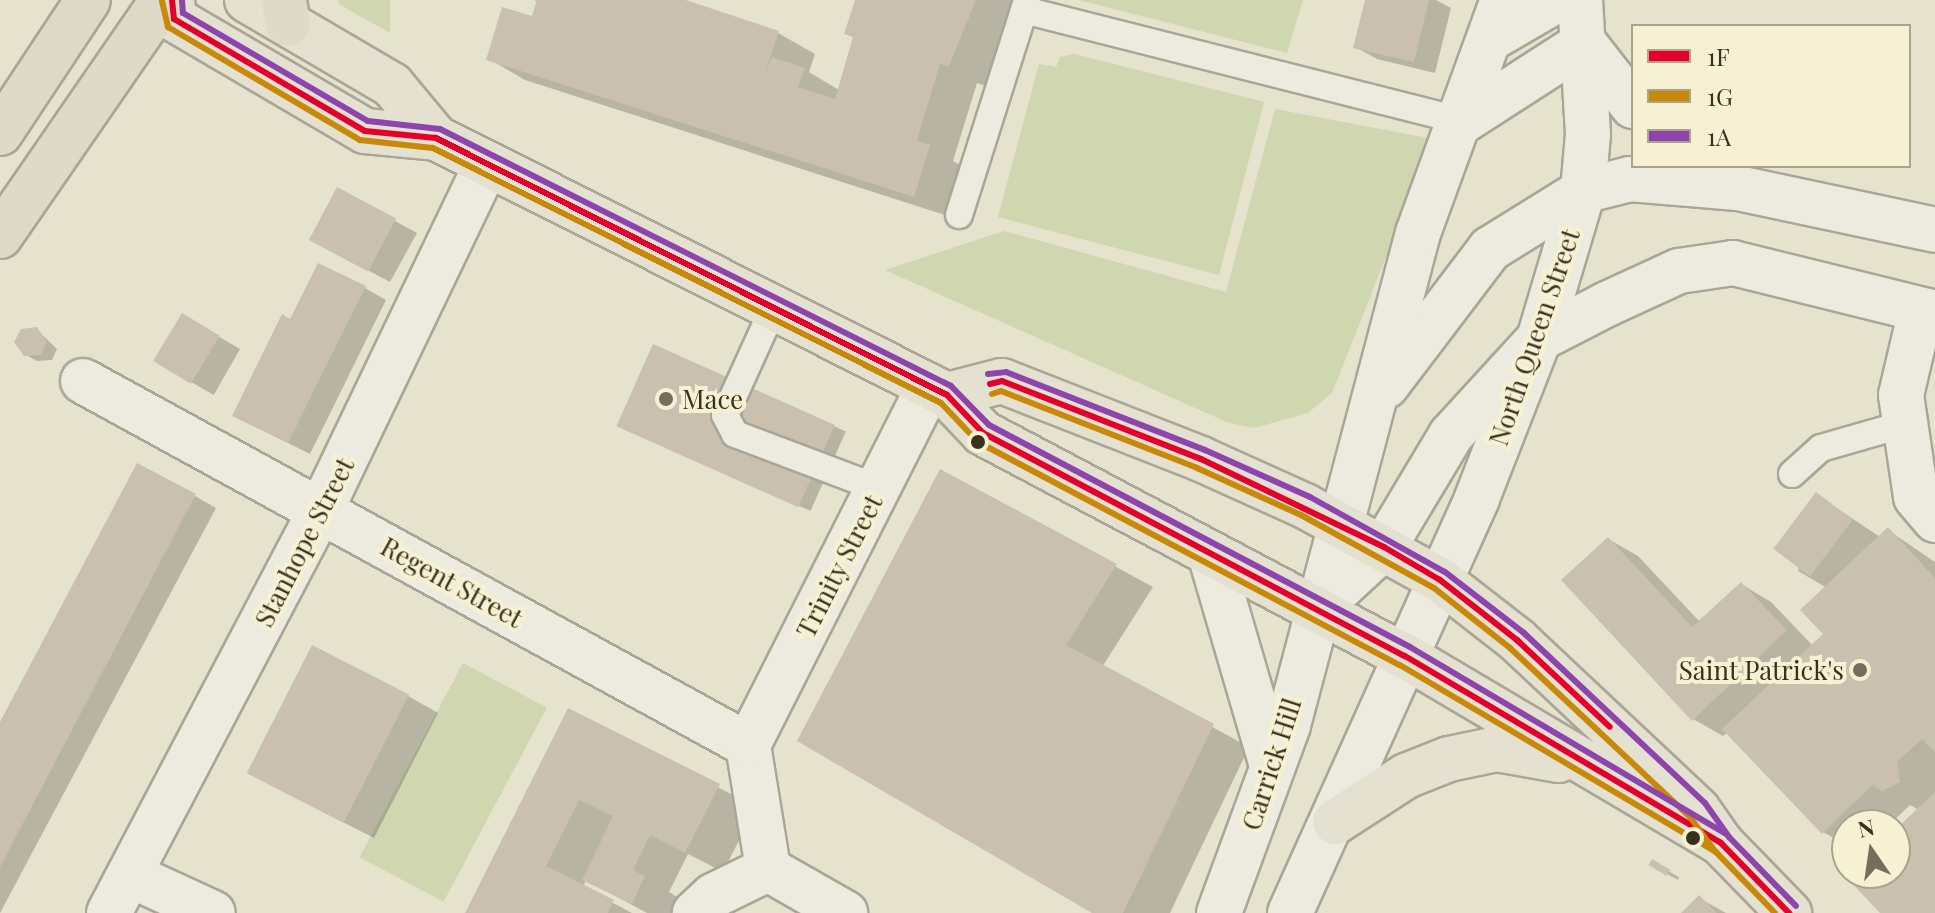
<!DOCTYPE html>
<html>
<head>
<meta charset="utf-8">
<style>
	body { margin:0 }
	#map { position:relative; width:1935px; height:913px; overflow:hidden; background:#e5e2ce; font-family:"Playfair Display",serif }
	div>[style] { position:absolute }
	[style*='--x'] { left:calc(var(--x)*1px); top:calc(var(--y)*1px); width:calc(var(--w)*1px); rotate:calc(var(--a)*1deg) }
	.green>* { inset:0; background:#d0d6b0; transform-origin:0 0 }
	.shadow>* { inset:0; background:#0003; transform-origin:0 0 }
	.building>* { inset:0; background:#c9c0af; transform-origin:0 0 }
	.roads { filter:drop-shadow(2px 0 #aaa697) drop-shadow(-2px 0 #aaa697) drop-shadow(0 2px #aaa697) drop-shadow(0 -2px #aaa697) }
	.service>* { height:26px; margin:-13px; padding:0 13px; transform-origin:13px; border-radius:13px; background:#edeadf }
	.minor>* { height:44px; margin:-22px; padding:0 22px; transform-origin:22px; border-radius:22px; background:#edeadf }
	.secondary>* { height:44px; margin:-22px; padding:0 22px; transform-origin:22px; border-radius:22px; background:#edeadf }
	.primary>* { height:44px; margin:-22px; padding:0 22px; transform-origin:22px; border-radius:22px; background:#e4e1d1 }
	.trunk>* { height:44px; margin:-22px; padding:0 22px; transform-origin:22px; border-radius:22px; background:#dedac8 }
	.bus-1>* { height:6px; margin:-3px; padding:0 3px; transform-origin:3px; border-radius:3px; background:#e4002b }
	.bus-2>* { height:6px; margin:-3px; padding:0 3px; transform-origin:3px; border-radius:3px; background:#c88808 }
	.bus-3>* { height:6px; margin:-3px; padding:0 3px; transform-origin:3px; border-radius:3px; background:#8e44ad }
	.dots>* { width:22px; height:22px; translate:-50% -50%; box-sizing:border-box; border:4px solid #f6f1d3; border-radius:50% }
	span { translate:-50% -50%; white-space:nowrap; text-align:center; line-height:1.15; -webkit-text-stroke:8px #f6f1d3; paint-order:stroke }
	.street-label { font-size:26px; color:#39301e }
	.poi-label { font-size:26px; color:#39301e }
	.left { translate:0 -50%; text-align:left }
	.right { translate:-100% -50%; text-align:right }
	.legend { position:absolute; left:1631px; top:24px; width:280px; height:144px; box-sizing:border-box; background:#f6f1d3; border:2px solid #aaa48b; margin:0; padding:10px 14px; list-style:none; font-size:24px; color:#39301e }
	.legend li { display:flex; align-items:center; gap:16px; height:40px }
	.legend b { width:40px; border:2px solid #aaa48b }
	.north { position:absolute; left:1831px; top:809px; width:80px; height:80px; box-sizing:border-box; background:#f6f1d3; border:2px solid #aaa48b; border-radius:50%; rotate:347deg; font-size:22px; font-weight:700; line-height:32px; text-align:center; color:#39301e }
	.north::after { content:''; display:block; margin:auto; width:28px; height:36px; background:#756e5c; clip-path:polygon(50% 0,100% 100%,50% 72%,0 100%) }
</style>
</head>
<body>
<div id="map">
	<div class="green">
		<div style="clip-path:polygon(338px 0,390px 0,390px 33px,340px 5px)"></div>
		<div style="clip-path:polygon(1079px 0,1303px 0,1287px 53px)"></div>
		<div style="clip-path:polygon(1074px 54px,1264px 102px,1219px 275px,998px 217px,1039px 64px,1056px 67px,1060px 57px)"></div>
		<div style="clip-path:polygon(1275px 109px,1433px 139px,1332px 393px,1308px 413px,1254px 428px,1229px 423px,885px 270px,1004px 231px,1226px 292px)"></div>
		<div style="left:463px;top:663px;width:95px;height:220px;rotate:28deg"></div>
	</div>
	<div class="shadow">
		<div style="clip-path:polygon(534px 0,683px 0,778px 33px,815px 54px,809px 72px,839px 90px,855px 38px,857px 0,1019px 0,1001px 58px,995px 56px,986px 86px,977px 83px,953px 161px,966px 168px,951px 217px,525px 80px,489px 59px,533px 19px,538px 2px)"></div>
		<div style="clip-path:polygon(1367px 0,1436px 0,1451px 8px,1435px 73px,1377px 59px,1355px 47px)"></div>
		<div style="clip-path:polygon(338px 190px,417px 233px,390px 282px,332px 251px)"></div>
		<div style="clip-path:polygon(365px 288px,386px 300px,310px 454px,256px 427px,291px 321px)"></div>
		<div style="left:183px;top:316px;width:66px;height:53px;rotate:30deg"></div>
		<div style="clip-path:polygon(36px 329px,57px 349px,52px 360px,37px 361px,26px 355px)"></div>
		<div style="left:654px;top:346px;width:210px;height:87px;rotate:24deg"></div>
		<div style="clip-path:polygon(941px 472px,1153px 587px,1102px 667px,1249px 747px,1170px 913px,1096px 913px)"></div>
		<div style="clip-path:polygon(1817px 495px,1880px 537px,1888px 530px,1935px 562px,1935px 913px,1882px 913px,1848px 877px,1895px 873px,1895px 833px,1919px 810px,1910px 805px,1889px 825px,1847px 825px,1847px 846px,1823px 832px,1728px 732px,1723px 736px,1693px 719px,1608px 539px,1638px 556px,1700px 622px,1741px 584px,1771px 602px,1813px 646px,1826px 634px,1827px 588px,1798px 571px)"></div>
		<div style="clip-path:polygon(195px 496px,216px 508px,0 913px,0 726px)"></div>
		<div style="clip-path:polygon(408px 696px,438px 713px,374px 838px,280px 790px)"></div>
		<div style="clip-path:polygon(569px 710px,756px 807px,723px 872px,688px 854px,669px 892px,681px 899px,674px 913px,647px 913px,586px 880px,583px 887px,632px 913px,468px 913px)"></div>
		<div style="clip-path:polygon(1652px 862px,1679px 877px,1678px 880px,1650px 865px)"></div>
		<div style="clip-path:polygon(1699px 898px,1726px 913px,1684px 913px)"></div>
	</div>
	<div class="building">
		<div style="clip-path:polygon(537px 0,686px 0,779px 31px,764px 76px,772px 57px,805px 68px,798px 87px,835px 99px,853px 37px,844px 34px,855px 0,976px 0,949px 66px,940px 64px,917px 140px,930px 145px,914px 197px,486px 60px,502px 7px,532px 16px)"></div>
		<div style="clip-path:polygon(1365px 0,1429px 0,1414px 62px,1353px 48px)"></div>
		<div style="left:337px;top:187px;width:67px;height:60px;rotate:28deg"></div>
		<div style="clip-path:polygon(318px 263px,366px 286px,288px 443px,232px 416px,282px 314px,290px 319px)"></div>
		<div style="left:182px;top:313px;width:44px;height:56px;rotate:31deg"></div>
		<div style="clip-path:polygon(37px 327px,47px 342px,41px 355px,24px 356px,14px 342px,21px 329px)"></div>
		<div style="left:653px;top:344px;width:199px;height:90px;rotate:24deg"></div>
		<div style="clip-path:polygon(137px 463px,196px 494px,0 867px,0 722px)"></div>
		<div style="clip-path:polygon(940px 469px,1117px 564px,1066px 645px,1214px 724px,1123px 913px,1092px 913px,797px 741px)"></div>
		<div style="left:1816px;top:492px;width:46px;height:71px;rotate:37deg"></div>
		<div style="clip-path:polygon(1888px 527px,1935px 578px,1935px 752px,1922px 739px,1897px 762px,1900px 782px,1882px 791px,1872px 785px,1822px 834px,1722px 729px,1823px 634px,1800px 610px)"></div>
		<div style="clip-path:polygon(1608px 537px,1692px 627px,1741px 582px,1787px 630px,1692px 721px,1561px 580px)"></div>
		<div style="left:312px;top:645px;width:109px;height:144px;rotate:27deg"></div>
		<div style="clip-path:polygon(568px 708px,720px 784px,685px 853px,650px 835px,633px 870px,645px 876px,632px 904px,582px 880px,613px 816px,579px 800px,546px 866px,614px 900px,608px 913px,465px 913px)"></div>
		<div style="clip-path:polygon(1935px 792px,1935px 913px,1880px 913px,1846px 877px,1895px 873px,1895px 830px)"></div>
		<div style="left:1652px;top:859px;width:21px;height:7px;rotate:31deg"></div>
		<div style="clip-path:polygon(1699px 895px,1717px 913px,1681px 913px)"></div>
	</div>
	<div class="roads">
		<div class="service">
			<div style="--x:1024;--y:10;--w:453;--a:14.2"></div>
			<div style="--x:959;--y:215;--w:225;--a:-72.4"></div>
			<div style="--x:773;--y:309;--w:116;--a:114.4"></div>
			<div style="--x:725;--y:415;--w:21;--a:62"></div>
			<div style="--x:735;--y:434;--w:153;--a:20.7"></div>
			<div style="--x:1792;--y:474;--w:39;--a:-42"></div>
			<div style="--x:1821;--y:448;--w:86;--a:-16.1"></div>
		</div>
		<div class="minor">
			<div style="--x:1921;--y:310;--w:87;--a:103.2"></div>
			<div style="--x:1901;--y:395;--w:103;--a:81.6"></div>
			<div style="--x:1916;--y:497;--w:30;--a:50"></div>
			<div style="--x:83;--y:381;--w:758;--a:28.69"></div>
			<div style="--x:748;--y:745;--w:126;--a:80.8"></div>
			<div style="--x:768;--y:869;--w:61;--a:153.9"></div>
			<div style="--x:713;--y:896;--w:25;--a:137"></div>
			<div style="--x:748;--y:745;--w:402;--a:-63.2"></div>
			<div style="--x:768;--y:869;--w:89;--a:29.7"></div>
			<div style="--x:130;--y:875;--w:91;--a:24.6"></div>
			<div style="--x:109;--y:913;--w:455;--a:-62.3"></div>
			<div style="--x:321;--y:510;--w:384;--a:-64.4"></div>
		</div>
		<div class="secondary">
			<div style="--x:1490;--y:39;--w:78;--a:-30.2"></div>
			<div style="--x:1584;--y:43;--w:80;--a:52.1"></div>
			<div style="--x:1463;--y:121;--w:144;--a:-32.8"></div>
			<div style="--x:1386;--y:386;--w:172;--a:-52.8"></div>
			<div style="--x:1490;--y:249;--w:110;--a:-31.9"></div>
			<div style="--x:1583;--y:191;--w:49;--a:-14.3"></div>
			<div style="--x:1630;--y:179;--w:108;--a:4.8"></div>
			<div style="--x:1738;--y:188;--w:201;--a:12"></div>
			<div style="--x:1211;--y:557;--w:218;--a:73.7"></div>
			<div style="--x:1315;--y:611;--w:94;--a:-42.8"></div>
			<div style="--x:1384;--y:547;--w:131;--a:-59.1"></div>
			<div style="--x:1451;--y:435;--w:130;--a:-47.5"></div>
			<div style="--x:1539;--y:339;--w:76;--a:-27.2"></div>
			<div style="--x:1607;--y:304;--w:79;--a:-24.6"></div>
			<div style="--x:1679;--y:271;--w:55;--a:-8.4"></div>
			<div style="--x:1733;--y:263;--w:208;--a:13.9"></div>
			<div style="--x:1219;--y:913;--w:200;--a:-69.8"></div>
			<div style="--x:1288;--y:725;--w:509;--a:-75.2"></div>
			<div style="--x:1418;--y:233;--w:248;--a:-70"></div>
			<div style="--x:1290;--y:913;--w:455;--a:-65.7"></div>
			<div style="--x:1477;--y:498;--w:171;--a:-68.7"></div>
			<div style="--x:1539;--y:339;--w:154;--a:-73.4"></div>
			<div style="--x:1583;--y:191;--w:57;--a:-85"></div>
			<div style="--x:1588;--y:134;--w:134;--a:-93.4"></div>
		</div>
		<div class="primary">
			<div style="--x:172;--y:0;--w:19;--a:84"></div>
			<div style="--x:174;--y:19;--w:221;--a:30.4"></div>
			<div style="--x:365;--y:131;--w:71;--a:5.6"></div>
			<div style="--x:247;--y:0;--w:168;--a:30.4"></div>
			<div style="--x:392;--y:85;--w:69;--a:50.3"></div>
			<div style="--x:436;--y:138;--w:572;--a:26.7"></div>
			<div style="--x:947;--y:395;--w:52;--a:46.5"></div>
			<div style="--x:983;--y:433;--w:477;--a:27.9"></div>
			<div style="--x:1405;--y:656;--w:367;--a:30.6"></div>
			<div style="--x:947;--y:395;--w:57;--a:-14.3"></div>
			<div style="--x:1002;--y:381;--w:214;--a:21.4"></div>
			<div style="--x:1201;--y:459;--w:114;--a:24.3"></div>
			<div style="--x:1305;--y:506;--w:154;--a:28.7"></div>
			<div style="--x:1440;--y:580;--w:98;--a:37.9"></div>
			<div style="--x:1517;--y:640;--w:248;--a:43.2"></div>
			<div style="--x:1698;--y:810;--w:40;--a:55.1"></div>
			<div style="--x:1721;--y:843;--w:98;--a:45.8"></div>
			<div style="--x:1335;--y:822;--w:85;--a:-32.9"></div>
			<div style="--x:1406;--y:776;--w:46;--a:-21.6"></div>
			<div style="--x:1449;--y:759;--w:49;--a:-11.8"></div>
			<div style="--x:1497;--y:749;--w:63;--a:10.1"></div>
		</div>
		<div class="trunk">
			<div style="--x:284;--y:0;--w:24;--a:81"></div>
			<div style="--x:0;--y:133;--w:159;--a:-56.5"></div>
			<div style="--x:0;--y:236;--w:287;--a:-55.4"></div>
		</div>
	</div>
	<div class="bus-1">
		<div style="--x:172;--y:0;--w:19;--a:84"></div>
		<div style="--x:174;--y:19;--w:221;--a:30.4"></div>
		<div style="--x:365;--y:131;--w:71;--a:5.6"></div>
		<div style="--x:436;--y:138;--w:572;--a:26.7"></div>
		<div style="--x:947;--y:395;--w:52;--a:46.5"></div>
		<div style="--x:983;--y:433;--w:477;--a:27.9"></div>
		<div style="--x:1405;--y:656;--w:367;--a:30.6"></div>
		<div style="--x:1721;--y:843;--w:98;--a:45.8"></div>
		<div style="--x:990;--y:384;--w:12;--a:-14"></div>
		<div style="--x:1002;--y:381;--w:214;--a:21.4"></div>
		<div style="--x:1201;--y:459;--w:203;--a:25.7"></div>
		<div style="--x:1384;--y:547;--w:65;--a:30.5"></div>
		<div style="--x:1440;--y:580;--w:98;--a:37.9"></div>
		<div style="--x:1517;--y:640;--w:127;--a:43.1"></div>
	</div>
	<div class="bus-2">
		<div style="--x:162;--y:1;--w:27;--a:77"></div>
		<div style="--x:168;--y:27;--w:223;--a:30.5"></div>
		<div style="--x:360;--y:140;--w:73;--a:6.3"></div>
		<div style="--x:433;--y:148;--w:568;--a:26.66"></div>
		<div style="--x:941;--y:403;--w:54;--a:46.5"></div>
		<div style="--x:978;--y:442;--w:477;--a:27.9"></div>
		<div style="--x:1400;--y:665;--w:367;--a:30.6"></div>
		<div style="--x:992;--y:394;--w:9;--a:-18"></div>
		<div style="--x:1001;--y:391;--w:211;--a:21.4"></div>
		<div style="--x:1197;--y:468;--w:114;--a:24.3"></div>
		<div style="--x:1301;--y:515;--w:152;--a:28.8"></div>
		<div style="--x:1434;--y:588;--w:97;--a:38.3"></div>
		<div style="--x:1510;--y:648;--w:247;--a:43.2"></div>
		<div style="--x:1690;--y:817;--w:39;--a:54"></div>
		<div style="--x:1713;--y:849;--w:89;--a:45.9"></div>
	</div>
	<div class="bus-3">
		<div style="--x:182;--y:0;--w:13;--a:86"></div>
		<div style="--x:183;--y:13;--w:214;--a:30.3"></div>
		<div style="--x:368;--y:121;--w:72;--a:6.3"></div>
		<div style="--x:440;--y:129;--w:572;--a:26.7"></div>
		<div style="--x:951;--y:386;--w:54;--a:45.7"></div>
		<div style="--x:989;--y:425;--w:476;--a:27.8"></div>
		<div style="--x:1410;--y:647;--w:367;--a:30.6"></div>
		<div style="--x:988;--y:374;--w:18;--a:-6"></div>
		<div style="--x:1006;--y:372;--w:214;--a:21.4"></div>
		<div style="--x:1205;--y:450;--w:115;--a:24.1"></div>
		<div style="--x:1310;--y:497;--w:154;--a:29.1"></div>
		<div style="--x:1445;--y:572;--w:100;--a:37.7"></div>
		<div style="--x:1524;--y:633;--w:248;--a:43.2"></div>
		<div style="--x:1705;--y:803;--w:42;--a:54.8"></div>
		<div style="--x:1729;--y:837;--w:96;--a:45.8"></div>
	</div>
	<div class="dots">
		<div style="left:666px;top:399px;background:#756e5c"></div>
		<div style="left:978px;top:442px;background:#39301e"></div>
		<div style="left:1860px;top:670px;background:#756e5c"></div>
		<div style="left:1693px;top:838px;background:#39301e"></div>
	</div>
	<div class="street-label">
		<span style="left:1534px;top:337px;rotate:-71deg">North Queen Street</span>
		<span style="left:304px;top:542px;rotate:-63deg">Stanhope Street</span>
		<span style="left:839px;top:566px;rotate:-63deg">Trinity Street</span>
		<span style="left:452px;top:582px;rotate:29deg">Regent Street</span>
		<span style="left:1271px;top:764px;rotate:-72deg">Carrick Hill</span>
	</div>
	<div class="poi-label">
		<span class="left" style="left:682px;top:399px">Mace</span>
		<span class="right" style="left:1844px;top:670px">Saint Patrick's</span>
	</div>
	<ul class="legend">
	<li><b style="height:10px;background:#e4002b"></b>1F</li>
	<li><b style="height:10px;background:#c88808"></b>1G</li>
	<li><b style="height:10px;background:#8e44ad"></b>1A</li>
	</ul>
	<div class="north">N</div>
</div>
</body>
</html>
